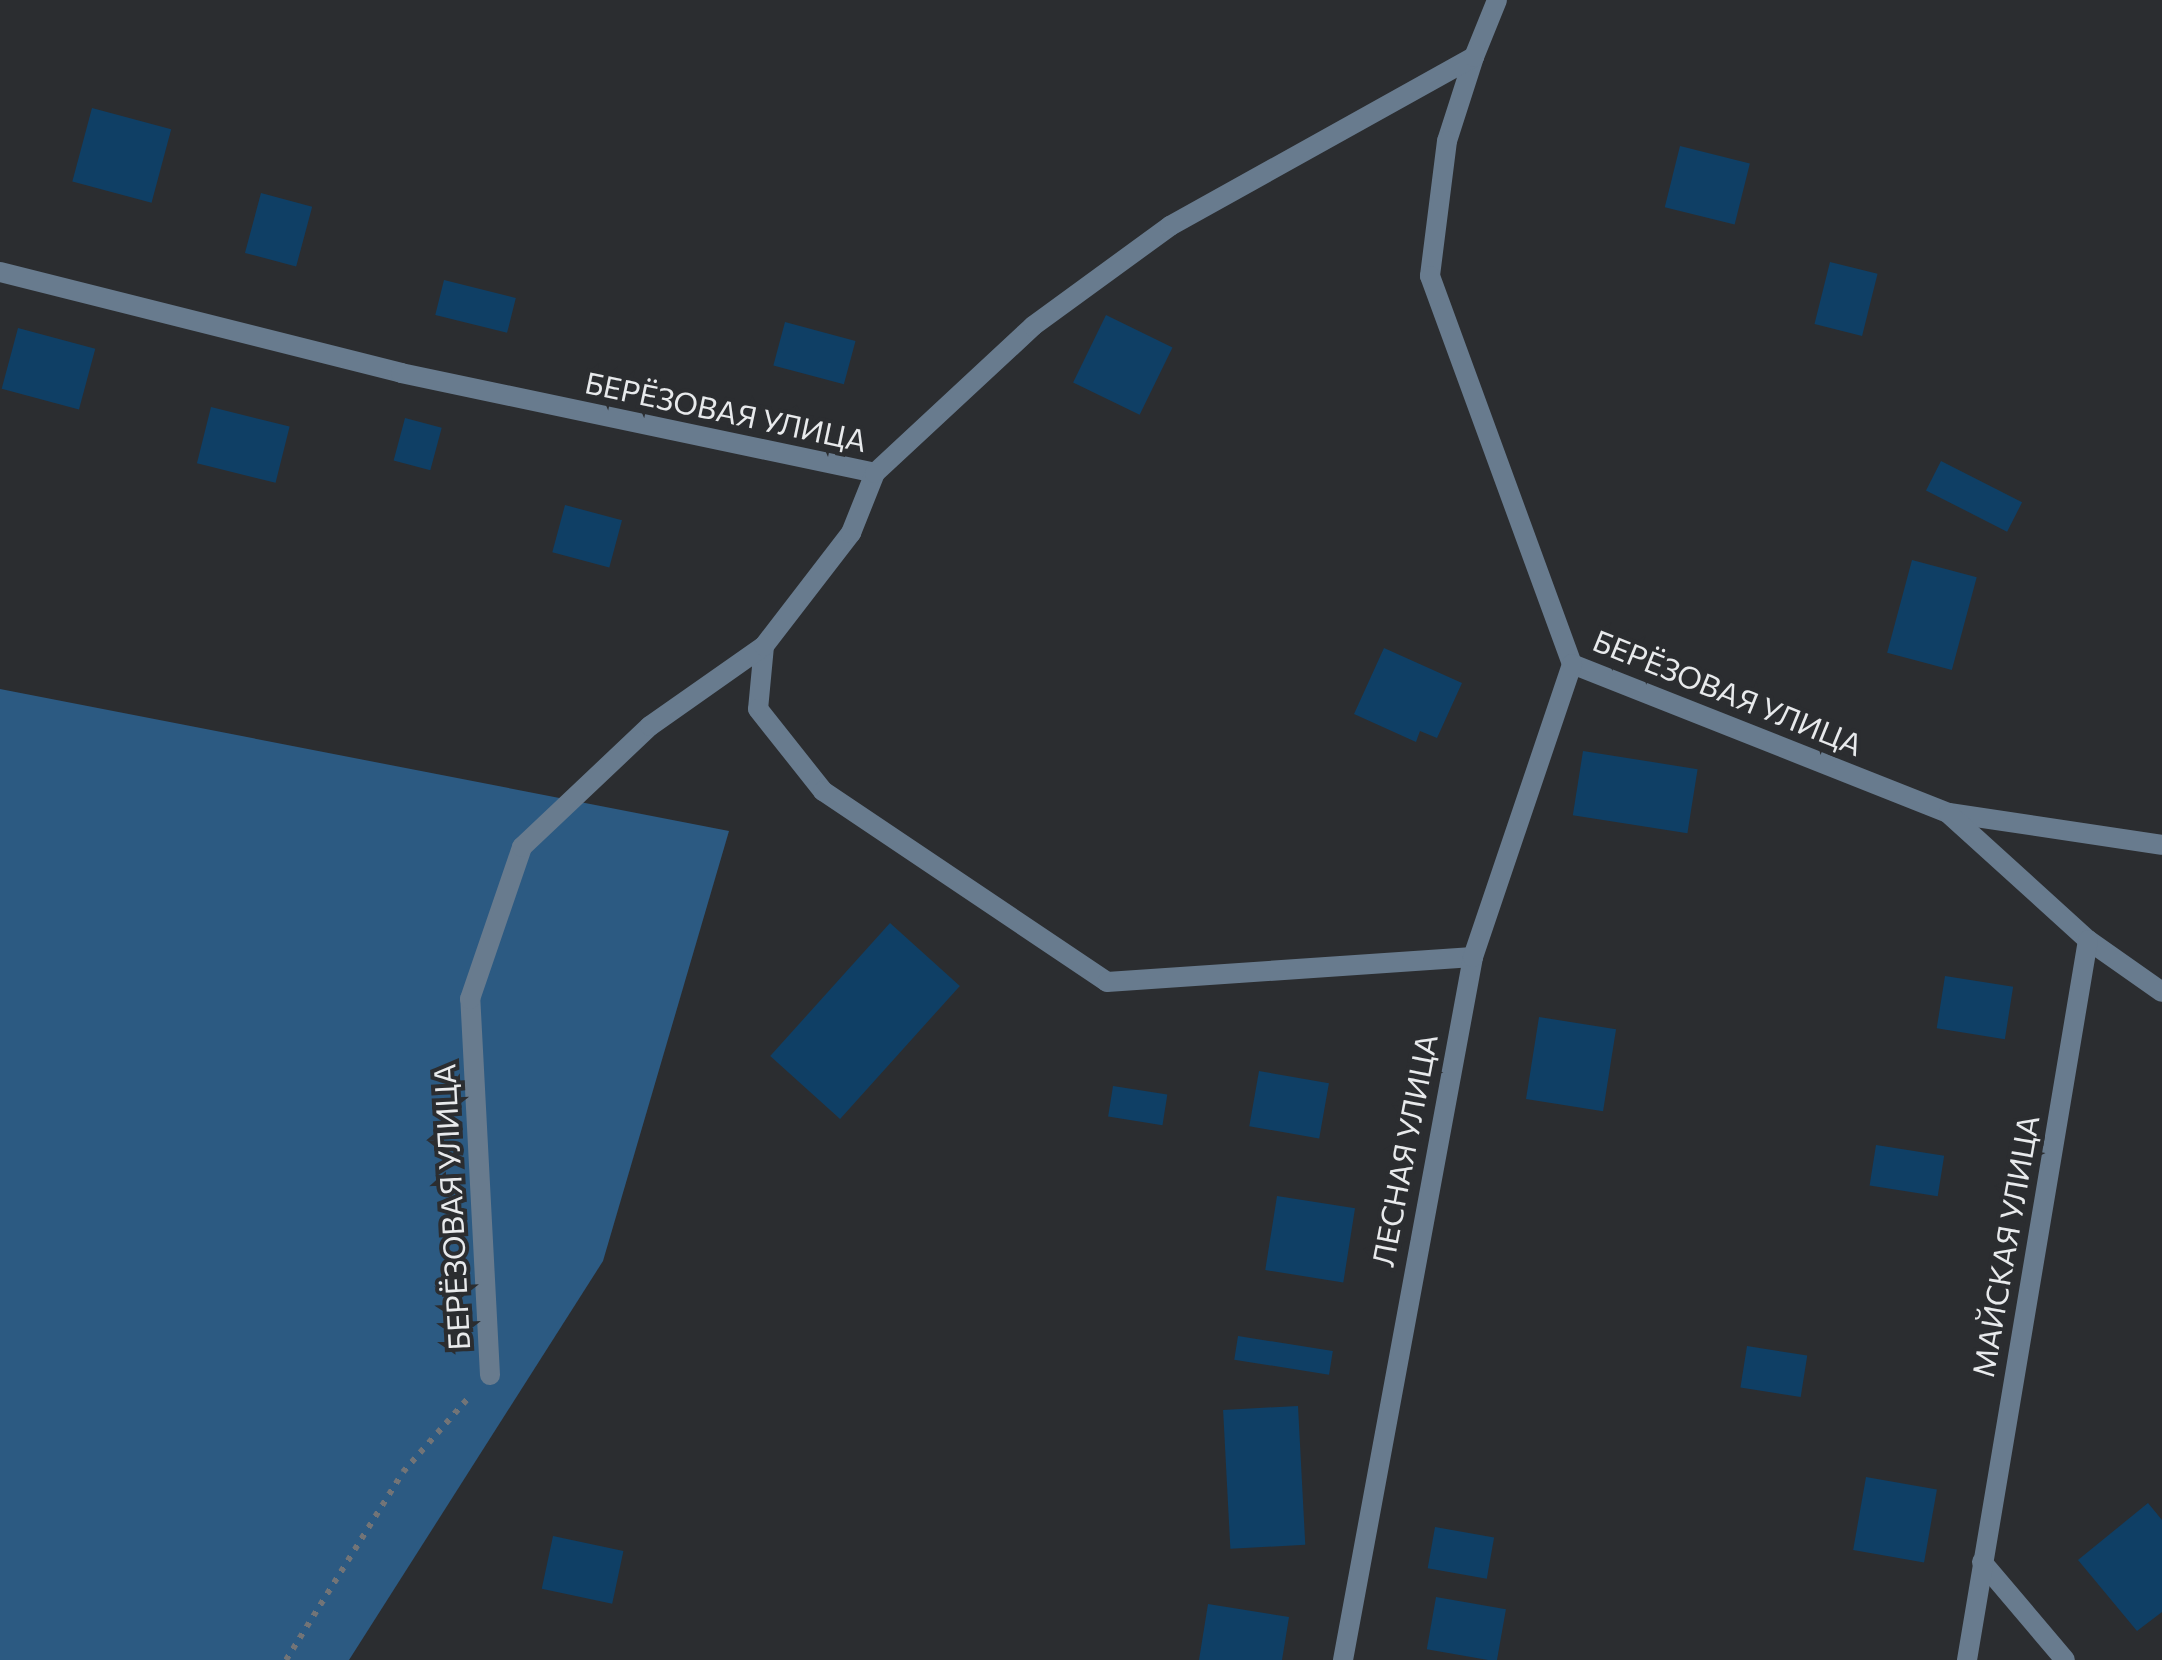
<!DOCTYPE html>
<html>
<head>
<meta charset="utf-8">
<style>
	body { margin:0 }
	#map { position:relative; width:2162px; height:1660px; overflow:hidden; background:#2b2d30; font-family:Commissioner,sans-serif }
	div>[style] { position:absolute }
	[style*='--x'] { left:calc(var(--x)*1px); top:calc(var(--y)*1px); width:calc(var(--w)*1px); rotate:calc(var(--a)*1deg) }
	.forest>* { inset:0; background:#2c5a82 }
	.building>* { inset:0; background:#0f3f65; transform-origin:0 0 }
	.path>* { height:6px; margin-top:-3px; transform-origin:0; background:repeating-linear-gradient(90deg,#727477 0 5px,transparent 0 13px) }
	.minor>* { height:20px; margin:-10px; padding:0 10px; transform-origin:10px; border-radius:10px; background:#687b8e }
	span { translate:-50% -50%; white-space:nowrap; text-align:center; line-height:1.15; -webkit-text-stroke:8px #2b2d30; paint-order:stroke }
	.street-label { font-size:30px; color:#e8eaec }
</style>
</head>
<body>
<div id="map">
	<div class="forest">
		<div style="clip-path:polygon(0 689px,729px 831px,603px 1261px,349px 1660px,0 1660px)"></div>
	</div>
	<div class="building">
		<div style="left:92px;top:108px;width:82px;height:76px;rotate:15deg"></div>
		<div style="left:1680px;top:146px;width:72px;height:63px;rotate:14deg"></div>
		<div style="left:261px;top:193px;width:53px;height:62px;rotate:15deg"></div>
		<div style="left:1830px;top:262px;width:49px;height:64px;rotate:14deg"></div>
		<div style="left:444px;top:280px;width:74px;height:36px;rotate:14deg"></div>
		<div style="left:1106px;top:315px;width:74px;height:75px;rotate:26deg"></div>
		<div style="left:785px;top:322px;width:73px;height:45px;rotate:15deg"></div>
		<div style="left:18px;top:328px;width:80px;height:63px;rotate:15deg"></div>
		<div style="left:211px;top:407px;width:81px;height:58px;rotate:14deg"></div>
		<div style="left:405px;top:418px;width:38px;height:44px;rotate:15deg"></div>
		<div style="left:1941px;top:461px;width:91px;height:33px;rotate:27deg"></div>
		<div style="left:565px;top:505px;width:59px;height:49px;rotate:15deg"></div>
		<div style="left:1912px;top:560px;width:67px;height:96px;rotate:15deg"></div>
		<div style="clip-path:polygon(1384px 648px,1462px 683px,1437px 738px,1420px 731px,1416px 742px,1354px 714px)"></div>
		<div style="left:1583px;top:751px;width:116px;height:65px;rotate:9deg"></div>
		<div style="left:890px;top:923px;width:94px;height:179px;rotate:42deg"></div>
		<div style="left:1945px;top:976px;width:69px;height:53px;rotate:9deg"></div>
		<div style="left:1539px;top:1017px;width:78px;height:83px;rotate:9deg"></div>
		<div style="left:1259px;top:1071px;width:71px;height:56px;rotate:10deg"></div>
		<div style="left:1113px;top:1086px;width:55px;height:31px;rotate:9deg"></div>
		<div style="left:1876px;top:1145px;width:69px;height:41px;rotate:9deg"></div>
		<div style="left:1277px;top:1196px;width:79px;height:75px;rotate:9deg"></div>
		<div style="left:1238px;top:1336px;width:96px;height:24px;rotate:9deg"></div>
		<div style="left:1747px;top:1346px;width:61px;height:42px;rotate:9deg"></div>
		<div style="left:1298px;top:1406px;width:139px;height:75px;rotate:87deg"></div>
		<div style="left:1866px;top:1477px;width:72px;height:74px;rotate:10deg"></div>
		<div style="clip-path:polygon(2148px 1503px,2162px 1520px,2162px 1612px,2137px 1631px,2078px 1560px)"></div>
		<div style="left:1435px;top:1527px;width:60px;height:42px;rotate:10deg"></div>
		<div style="left:553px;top:1536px;width:72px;height:54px;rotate:12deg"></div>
		<div style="left:1436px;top:1597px;width:71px;height:53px;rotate:10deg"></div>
		<div style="clip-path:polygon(1208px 1604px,1289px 1617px,1282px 1660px,1199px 1660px)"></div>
	</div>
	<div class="path">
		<div style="--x:286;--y:1660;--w:221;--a:-58.1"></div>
		<div style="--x:403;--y:1472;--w:103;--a:-48.6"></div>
	</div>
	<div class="minor">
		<div style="--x:1474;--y:57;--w:88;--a:107.8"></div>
		<div style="--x:1447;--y:141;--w:136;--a:97.2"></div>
		<div style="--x:1430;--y:276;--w:413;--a:69.9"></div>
		<div style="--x:1572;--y:664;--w:405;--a:21.6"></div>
		<div style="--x:1949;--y:813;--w:215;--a:8.5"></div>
		<div style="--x:0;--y:272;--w:414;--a:14.1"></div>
		<div style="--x:401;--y:373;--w:484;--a:11.9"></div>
		<div style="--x:764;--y:646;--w:63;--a:95.4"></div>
		<div style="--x:758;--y:709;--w:105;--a:51.6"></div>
		<div style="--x:823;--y:791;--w:342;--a:33.9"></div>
		<div style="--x:1107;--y:982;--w:367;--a:-3.9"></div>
		<div style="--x:1949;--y:814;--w:188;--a:42.2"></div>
		<div style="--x:2088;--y:940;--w:90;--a:35.1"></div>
		<div style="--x:490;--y:1375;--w:377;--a:-93"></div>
		<div style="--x:470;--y:999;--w:161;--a:-71.1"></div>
		<div style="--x:522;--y:847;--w:176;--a:-43.4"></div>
		<div style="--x:650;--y:726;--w:139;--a:-35.1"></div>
		<div style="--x:764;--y:646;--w:143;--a:-52.4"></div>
		<div style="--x:851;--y:533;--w:65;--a:-68.2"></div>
		<div style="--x:875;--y:473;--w:216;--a:-42.9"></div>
		<div style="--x:1033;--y:326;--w:170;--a:-36.1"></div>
		<div style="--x:1170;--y:226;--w:348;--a:-29.1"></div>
		<div style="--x:1474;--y:57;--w:61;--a:-68"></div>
		<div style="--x:1982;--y:1562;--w:128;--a:49.7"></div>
		<div style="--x:1343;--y:1660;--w:715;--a:-79.52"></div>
		<div style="--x:1473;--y:957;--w:309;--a:-71.3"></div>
		<div style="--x:1967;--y:1660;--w:730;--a:-80.46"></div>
	</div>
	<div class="street-label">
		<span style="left:726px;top:411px;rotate:12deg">БЕРЁЗОВАЯ УЛИЦА</span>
		<span style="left:1728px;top:692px;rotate:22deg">БЕРЁЗОВАЯ УЛИЦА</span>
		<span style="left:1404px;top:1150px;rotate:-79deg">ЛЕСНАЯ УЛИЦА</span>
		<span style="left:451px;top:1207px;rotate:-93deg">БЕРЁЗОВАЯ УЛИЦА</span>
		<span style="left:2005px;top:1246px;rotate:-80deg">МАЙСКАЯ УЛИЦА</span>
	</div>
</div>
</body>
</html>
